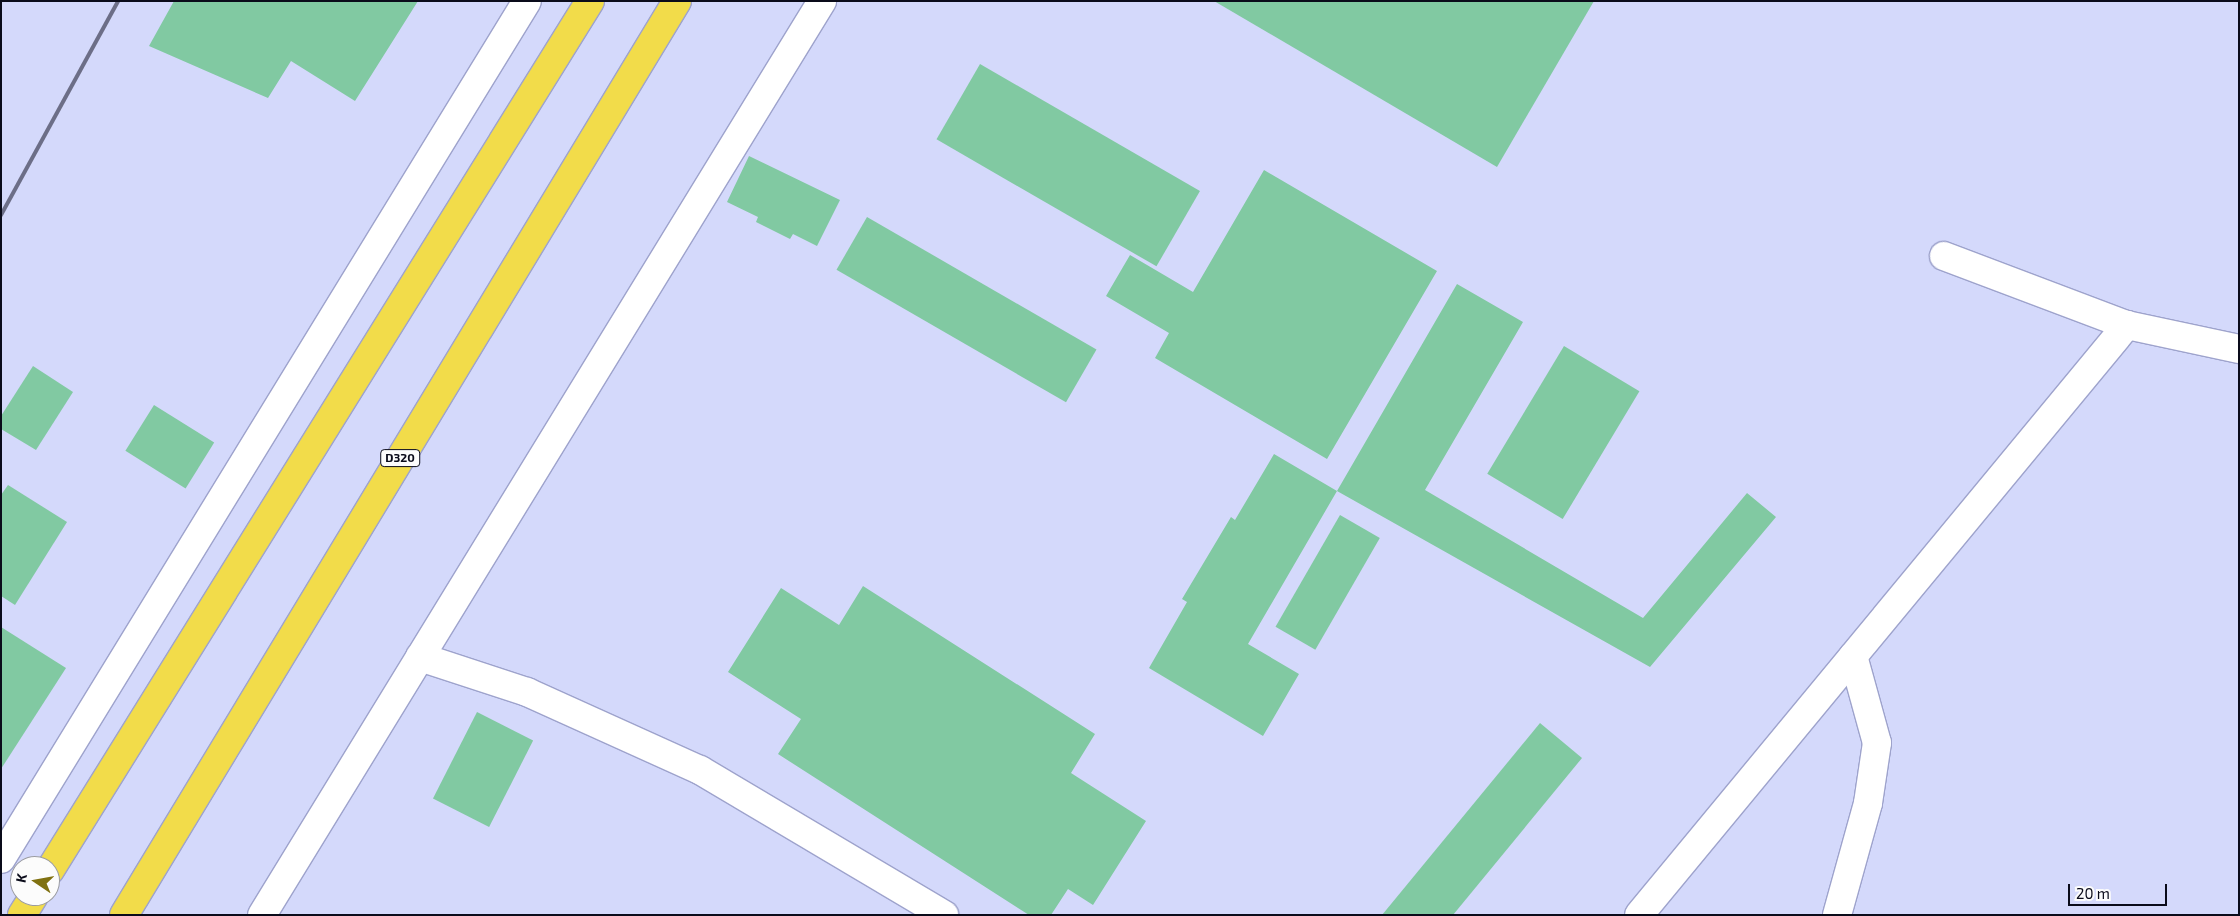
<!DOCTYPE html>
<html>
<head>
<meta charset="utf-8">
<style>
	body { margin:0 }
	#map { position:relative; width:2240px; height:916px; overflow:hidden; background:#d4d9fb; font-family:"Exo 2",sans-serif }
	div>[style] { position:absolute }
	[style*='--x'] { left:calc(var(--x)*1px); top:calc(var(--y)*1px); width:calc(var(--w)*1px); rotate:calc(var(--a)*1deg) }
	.building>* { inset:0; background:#81c9a2; transform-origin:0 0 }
	.roads { filter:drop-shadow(1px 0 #9ea3cc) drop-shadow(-1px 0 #9ea3cc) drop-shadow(0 1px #9ea3cc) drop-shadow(0 -1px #9ea3cc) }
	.minor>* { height:28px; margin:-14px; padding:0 14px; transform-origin:14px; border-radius:14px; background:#fff }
	.tertiary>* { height:28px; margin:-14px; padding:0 14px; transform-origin:14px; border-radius:14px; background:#fff }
	.trunk>* { height:28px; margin:-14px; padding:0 14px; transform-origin:14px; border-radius:14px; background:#f2dc4a }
	.rail>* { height:4px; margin:-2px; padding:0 2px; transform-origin:2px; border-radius:2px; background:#6c6e87 }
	span { translate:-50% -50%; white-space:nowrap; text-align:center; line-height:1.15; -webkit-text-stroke:4px #fcfcfc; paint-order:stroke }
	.shield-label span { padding:1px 4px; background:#fcfcfc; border:1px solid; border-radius:4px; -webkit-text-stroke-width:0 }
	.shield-label { font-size:12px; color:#0a0b1a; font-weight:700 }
	.frame { position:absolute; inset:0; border:2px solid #0a0b1a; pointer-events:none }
	.north { position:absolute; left:10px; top:856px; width:50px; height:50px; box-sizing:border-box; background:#fcfcfc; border:1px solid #9b9ca2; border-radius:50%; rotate:282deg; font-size:14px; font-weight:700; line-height:20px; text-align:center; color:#0a0b1a }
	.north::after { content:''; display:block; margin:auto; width:18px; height:22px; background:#807111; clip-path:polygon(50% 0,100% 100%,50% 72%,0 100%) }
	.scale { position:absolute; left:2068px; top:884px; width:99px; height:22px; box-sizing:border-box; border:2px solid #0a0b1a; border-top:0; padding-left:6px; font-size:15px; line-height:18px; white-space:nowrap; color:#0a0b1a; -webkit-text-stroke:4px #fcfcfc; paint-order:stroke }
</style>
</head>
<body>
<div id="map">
	<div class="building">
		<div style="clip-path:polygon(174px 1px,418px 1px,355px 101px,291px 61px,268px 98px,149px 46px)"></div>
		<div style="clip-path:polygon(1214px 1px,1594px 1px,1497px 167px)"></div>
		<div style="left:980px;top:64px;width:254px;height:87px;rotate:30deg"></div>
		<div style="clip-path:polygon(749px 156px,840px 200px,817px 246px,793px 234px,790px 239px,756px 222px,758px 217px,727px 202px)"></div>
		<div style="clip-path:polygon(1264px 170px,1437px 271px,1327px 459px,1155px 358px,1169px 333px,1106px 296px,1130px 255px,1193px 292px)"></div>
		<div style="left:867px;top:217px;width:265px;height:61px;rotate:30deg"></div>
		<div style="clip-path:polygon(1457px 284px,1523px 322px,1425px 490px,1643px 618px,1747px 493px,1776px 517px,1650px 667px,1337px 491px,1248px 644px,1299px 674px,1263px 736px,1149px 668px,1187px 602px,1182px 599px,1231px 517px,1235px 520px,1274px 454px,1337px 491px)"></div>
		<div style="left:1564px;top:346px;width:88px;height:149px;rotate:31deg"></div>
		<div style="clip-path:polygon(33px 366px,73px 392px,36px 450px,1px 429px,1px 416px)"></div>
		<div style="left:154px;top:405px;width:71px;height:54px;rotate:32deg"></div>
		<div style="clip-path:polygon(8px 485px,67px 522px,15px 605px,1px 596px,1px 495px)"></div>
		<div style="left:1340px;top:515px;width:46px;height:129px;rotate:30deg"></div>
		<div style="clip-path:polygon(863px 586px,1095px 734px,1071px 773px,1146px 821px,1093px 905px,1068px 889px,1051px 915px,1029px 915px,778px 754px,801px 719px,728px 672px,781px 588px,839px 625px)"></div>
		<div style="clip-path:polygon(1px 627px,66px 668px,1px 769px)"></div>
		<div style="left:477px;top:712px;width:63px;height:97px;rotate:27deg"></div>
		<div style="clip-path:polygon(1540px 723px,1582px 758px,1453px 915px,1382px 915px)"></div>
	</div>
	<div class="roads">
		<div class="minor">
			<div style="--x:1944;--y:256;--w:196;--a:20.7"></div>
			<div style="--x:2127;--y:325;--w:115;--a:12.1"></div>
			<div style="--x:420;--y:657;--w:113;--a:18.1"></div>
			<div style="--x:527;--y:692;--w:190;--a:24.3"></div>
			<div style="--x:700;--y:770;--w:284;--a:30.7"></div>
			<div style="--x:1;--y:859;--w:1006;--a:-58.49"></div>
			<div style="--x:1639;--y:915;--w:766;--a:-50.41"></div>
			<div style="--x:1837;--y:915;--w:116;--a:-74.5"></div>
			<div style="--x:1868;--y:803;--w:61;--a:-81.5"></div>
			<div style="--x:1877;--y:743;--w:90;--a:-105.4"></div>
		</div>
		<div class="tertiary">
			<div style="--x:262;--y:915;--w:1072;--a:-58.5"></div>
		</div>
		<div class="trunk">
			<div style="--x:50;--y:870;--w:1023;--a:-58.14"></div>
			<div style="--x:22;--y:915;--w:22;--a:-58"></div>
			<div style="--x:124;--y:915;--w:1068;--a:-58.82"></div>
		</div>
	</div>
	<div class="rail">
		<div style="--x:1;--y:215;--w:244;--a:-61.3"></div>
	</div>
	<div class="shield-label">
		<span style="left:400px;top:458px">D320</span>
	</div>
	<div class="frame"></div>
	<div class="north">K</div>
	<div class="scale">20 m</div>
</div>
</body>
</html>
